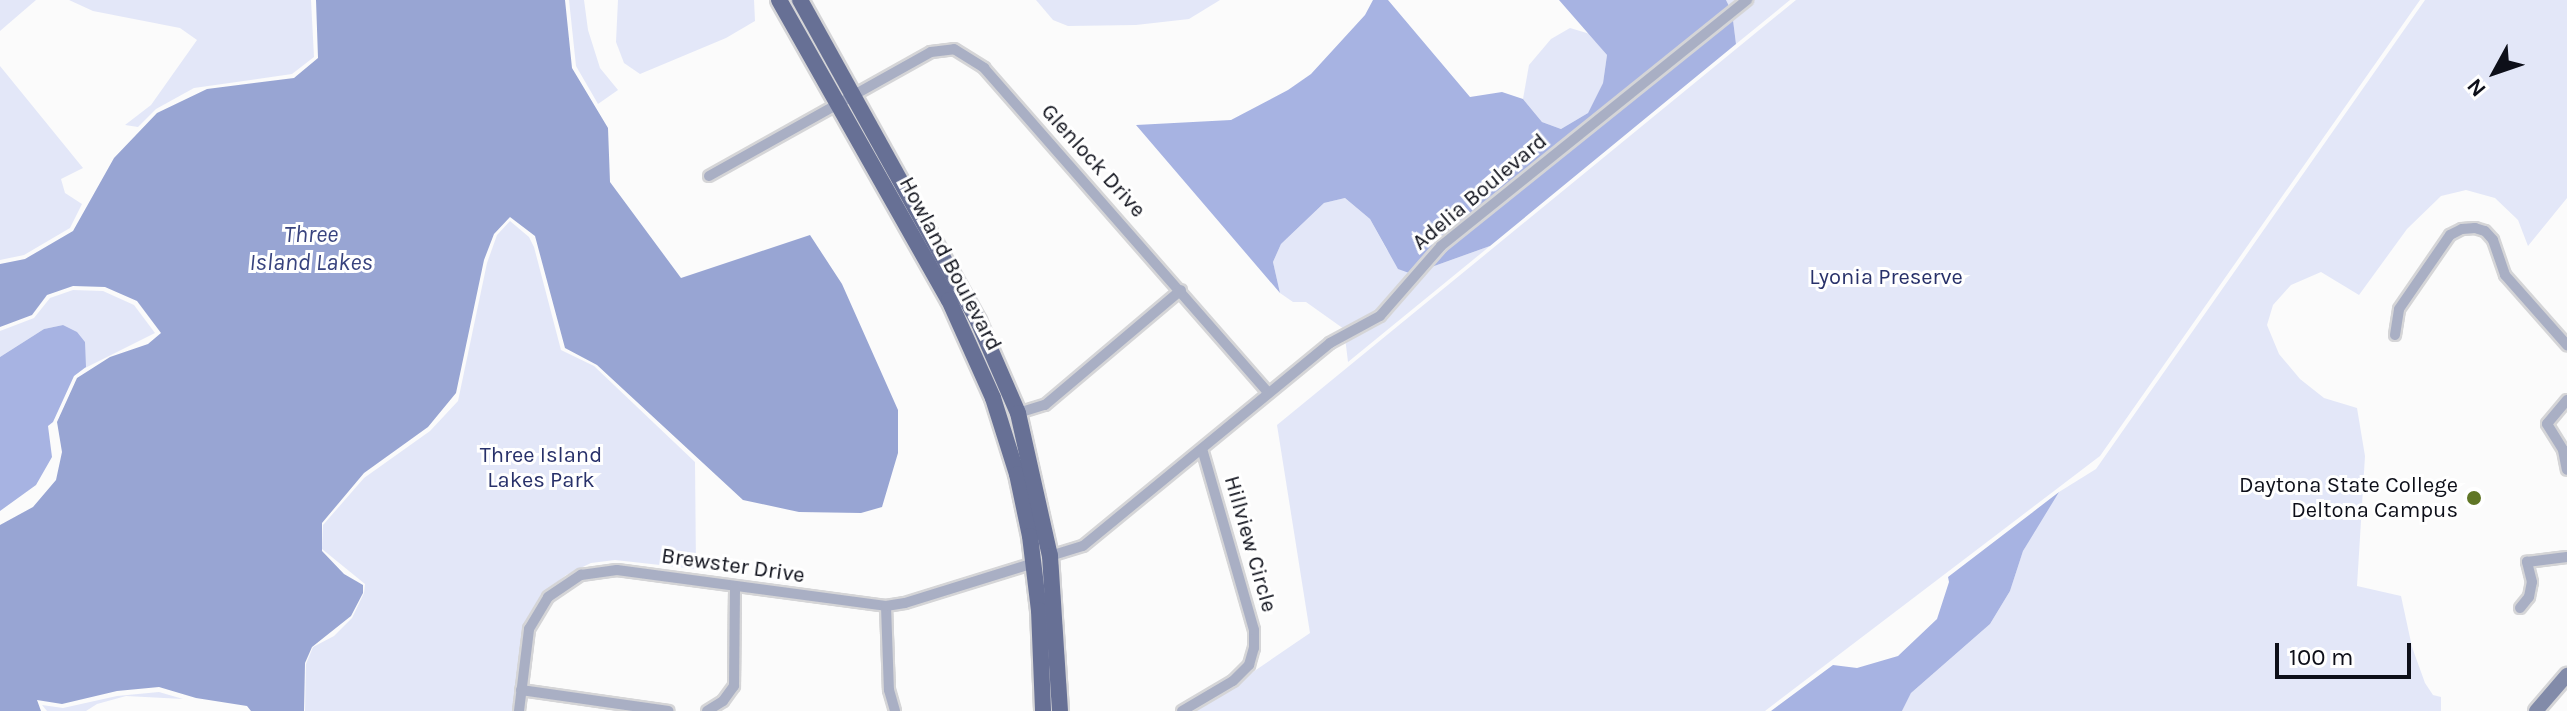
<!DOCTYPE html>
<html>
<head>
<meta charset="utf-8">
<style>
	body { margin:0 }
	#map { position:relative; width:2567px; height:711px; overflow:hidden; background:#fbfbfb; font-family:Karla,sans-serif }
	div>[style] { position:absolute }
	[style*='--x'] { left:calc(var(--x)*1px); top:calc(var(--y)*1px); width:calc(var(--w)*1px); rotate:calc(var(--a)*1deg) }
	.green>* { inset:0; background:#e3e7f8 }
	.forest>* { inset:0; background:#a7b3e2 }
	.water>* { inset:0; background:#98a5d3 }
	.roads { filter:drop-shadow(2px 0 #d5d5d7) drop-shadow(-2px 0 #d5d5d7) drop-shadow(0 2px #d5d5d7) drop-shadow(0 -2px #d5d5d7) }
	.street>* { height:10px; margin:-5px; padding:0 5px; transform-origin:5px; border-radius:5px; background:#a9afc4 }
	.secondary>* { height:14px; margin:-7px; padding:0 7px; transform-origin:7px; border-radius:7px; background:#828ba9 }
	.primary>* { height:16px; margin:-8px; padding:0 8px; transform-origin:8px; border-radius:8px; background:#677095 }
	.dots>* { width:22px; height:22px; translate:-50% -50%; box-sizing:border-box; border:4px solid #fff; border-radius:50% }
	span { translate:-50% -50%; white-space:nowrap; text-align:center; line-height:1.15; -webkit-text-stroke:6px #fff; paint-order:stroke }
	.street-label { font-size:22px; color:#0d0f19 }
	.park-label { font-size:22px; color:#28316a }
	.poi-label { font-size:22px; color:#0d0f19 }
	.right { translate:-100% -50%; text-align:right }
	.water-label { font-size:24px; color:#38437e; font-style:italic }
	.north { position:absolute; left:2455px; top:32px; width:80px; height:80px; -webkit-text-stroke:6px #fff; paint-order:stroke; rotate:230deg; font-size:22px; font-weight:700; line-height:32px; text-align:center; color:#0d0f19 }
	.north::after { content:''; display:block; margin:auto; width:28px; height:36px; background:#0d0f19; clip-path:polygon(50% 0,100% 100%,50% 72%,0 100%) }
	.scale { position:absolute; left:2275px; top:643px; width:136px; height:36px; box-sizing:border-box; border:4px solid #0d0f19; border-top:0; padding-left:10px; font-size:24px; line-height:28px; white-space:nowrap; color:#0d0f19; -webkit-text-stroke:6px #fff; paint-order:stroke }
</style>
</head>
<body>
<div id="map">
	<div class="green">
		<div style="clip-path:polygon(0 0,36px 0,0 31px)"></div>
		<div style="clip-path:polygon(69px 0,311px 0,314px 57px,292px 74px,194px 88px,156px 109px,138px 127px,125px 125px,151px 105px,197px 40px,180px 28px,93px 11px)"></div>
		<div style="clip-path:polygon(569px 0,584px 0,588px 30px,600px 68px,618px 90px,598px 104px,576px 66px)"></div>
		<div style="clip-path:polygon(618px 0,754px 0,755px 21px,726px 38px,640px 74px,624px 63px,616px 42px)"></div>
		<div style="clip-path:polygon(1036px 0,1220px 0,1189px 19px,1136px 25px,1068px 26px,1053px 20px)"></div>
		<div style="clip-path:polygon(1726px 0,1790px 0,1736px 44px,1732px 12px)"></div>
		<div style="clip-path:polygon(1796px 0,2420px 0,2100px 456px,1765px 711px,1196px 711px,1310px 633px,1277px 425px)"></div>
		<div style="clip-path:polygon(2425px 0,2567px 0,2567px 198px,2528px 246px,2518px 220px,2495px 198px,2466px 190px,2441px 196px,2407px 229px,2359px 295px,2321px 272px,2291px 285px,2273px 305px,2267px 325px,2279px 354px,2300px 379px,2324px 398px,2357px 408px,2365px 456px,2357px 586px,2401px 596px,2412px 647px,2425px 683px,2433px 695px,2441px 697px,2441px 711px,1902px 711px,1911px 693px,1990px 624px,2010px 591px,2023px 551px,2048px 506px,2059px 492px,2096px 469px)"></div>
		<div style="clip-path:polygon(1570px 28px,1590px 34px,1607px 55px,1603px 83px,1588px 113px,1561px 129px,1542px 122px,1523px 99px,1529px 65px,1551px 39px)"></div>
		<div style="clip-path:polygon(0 66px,83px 168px,61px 179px,65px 193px,82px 204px,70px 228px,24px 255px,0 260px)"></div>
		<div style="clip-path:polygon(1345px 198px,1370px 219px,1387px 250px,1412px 274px,1490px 246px,1348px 362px,1344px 329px,1306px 302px,1293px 302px,1280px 293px,1273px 262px,1281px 244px,1324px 203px)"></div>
		<div style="clip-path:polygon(510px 221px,529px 237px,534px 247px,561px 350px,594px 366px,695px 462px,696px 569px,615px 560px,591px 563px,566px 575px,548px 590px,536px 609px,517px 711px,305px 711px,306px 664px,313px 647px,334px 636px,352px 618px,364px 593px,365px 584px,322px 549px,323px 525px,364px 478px,430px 431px,458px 401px,487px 263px,497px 235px)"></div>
		<div style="clip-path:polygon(73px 290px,103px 291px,134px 305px,155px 333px,85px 368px,85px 342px,63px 325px,44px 329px,0 357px,0 331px,34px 318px,50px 298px)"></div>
		<div style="clip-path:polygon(159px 692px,183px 699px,126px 696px,97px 704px,86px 711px,47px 711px,42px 705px,63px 708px,117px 696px)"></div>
	</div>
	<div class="forest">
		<div style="clip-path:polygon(1373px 0,1388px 0,1470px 97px,1502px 92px,1523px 99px,1542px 122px,1561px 129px,1588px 113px,1603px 83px,1607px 55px,1559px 0,1726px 0,1732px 12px,1736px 44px,1490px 246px,1412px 274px,1398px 269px,1370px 219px,1345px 198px,1324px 203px,1281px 244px,1273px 262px,1280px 293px,1136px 125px,1231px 120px,1288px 90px,1311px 74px,1365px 15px)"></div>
		<div style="clip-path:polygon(63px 325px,77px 332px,85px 342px,86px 367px,74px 376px,53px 422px,48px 426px,52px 457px,36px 485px,0 511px,0 357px,44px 329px)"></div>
		<div style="clip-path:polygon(2059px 492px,2023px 551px,2010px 591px,1990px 624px,1911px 693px,1902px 711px,1771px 711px,1833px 665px,1857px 668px,1898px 656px,1937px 619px,1949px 582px,1948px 577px)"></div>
	</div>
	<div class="water">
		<div style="clip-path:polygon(316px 0,565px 0,572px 68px,608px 128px,610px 182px,681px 278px,810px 235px,842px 284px,898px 410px,898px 453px,882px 507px,861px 513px,799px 512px,743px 500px,597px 365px,565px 348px,535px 236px,510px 217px,494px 234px,484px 260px,456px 393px,428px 427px,364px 473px,322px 523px,322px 551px,344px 574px,363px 585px,363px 593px,351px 616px,312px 647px,305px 663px,304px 711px,251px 711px,247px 706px,196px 698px,159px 687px,117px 691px,62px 704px,37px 700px,41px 711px,0 711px,0 525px,33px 507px,56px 480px,62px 452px,57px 422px,77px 378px,110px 357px,148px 344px,161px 333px,137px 301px,105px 287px,73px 286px,47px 295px,32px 315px,0 327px,0 264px,25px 259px,73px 231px,114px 158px,157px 113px,207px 89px,294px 78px,318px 58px)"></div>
	</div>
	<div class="roads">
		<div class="street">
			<div style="--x:709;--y:176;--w:254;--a:-29.2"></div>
			<div style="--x:931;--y:52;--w:23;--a:-7"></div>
			<div style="--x:954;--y:49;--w:36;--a:32"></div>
			<div style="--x:984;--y:68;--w:432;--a:48.8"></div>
			<div style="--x:2395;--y:335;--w:26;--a:-81"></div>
			<div style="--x:2399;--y:309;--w:90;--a:-55.4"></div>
			<div style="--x:2450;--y:235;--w:13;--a:-27"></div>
			<div style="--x:2462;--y:229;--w:13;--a:-4"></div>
			<div style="--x:2475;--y:228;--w:10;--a:17"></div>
			<div style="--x:2485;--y:231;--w:12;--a:48"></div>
			<div style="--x:2493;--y:240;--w:37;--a:71"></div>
			<div style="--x:2505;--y:275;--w:94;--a:48.5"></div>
			<div style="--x:2567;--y:400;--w:31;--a:130"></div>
			<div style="--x:2547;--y:424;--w:31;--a:58"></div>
			<div style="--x:2563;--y:450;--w:20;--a:79"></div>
			<div style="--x:1018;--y:413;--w:28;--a:-17"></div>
			<div style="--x:1045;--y:405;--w:178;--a:-40.2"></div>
			<div style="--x:1050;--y:556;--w:34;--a:-17"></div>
			<div style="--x:1083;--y:546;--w:320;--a:-39.4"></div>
			<div style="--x:1330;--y:343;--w:57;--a:-28.4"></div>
			<div style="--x:1380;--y:316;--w:93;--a:-48.9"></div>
			<div style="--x:1441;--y:246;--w:393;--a:-38.8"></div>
			<div style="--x:886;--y:606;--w:84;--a:88"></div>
			<div style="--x:889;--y:690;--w:22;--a:74"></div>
			<div style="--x:2520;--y:608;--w:14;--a:-51"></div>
			<div style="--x:2529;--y:597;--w:15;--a:-79"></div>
			<div style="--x:2532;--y:582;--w:21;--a:-104"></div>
			<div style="--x:2527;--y:562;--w:40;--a:-7.1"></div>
			<div style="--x:521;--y:690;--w:149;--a:8.1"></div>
			<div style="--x:519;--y:711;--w:83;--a:-83"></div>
			<div style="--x:529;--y:629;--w:37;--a:-59"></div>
			<div style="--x:548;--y:597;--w:40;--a:-34"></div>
			<div style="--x:581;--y:575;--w:36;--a:-8"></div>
			<div style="--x:617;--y:570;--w:271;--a:7.6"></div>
			<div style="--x:886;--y:606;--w:19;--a:-9"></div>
			<div style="--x:905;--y:603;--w:135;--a:-17.2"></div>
			<div style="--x:707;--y:711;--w:19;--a:-32"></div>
			<div style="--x:723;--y:701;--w:19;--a:-54"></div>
			<div style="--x:734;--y:686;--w:100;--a:-89.4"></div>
			<div style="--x:1182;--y:711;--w:59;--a:-30.5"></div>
			<div style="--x:1233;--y:681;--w:23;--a:-45"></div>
			<div style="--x:1249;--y:665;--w:18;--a:-74"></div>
			<div style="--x:1254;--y:648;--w:18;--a:-90"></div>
			<div style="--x:1254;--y:630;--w:188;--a:-106"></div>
		</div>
		<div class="secondary">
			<div style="--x:2536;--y:711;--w:48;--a:-49.3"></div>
		</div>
		<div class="primary">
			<div style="--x:779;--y:0;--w:345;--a:60.5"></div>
			<div style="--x:949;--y:300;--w:107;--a:65.8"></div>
			<div style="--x:993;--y:398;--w:80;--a:72.5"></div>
			<div style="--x:1017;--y:474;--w:63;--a:78.2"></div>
			<div style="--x:1030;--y:536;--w:75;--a:83.1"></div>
			<div style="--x:1039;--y:610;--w:101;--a:87.7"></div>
			<div style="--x:800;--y:0;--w:367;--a:61"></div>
			<div style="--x:978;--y:321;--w:100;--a:66.5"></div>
			<div style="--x:1018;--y:413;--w:147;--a:77.4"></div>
			<div style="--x:1050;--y:556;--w:155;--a:86.3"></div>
		</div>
	</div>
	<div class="dots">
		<div style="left:2474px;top:498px;background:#607626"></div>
	</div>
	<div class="street-label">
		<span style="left:1093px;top:161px;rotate:48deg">Glenlock Drive</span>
		<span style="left:1480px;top:192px;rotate:-40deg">Adelia Boulevard</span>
		<span style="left:950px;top:264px;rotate:62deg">Howland Boulevard</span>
		<span style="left:1250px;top:544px;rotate:74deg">Hillview Circle</span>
		<span style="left:733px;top:566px;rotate:8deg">Brewster Drive</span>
	</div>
	<div class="park-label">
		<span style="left:1886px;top:278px">Lyonia Preserve</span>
		<span style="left:541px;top:468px">Three Island<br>Lakes Park</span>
	</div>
	<div class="poi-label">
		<span class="right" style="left:2458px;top:498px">Daytona State College<br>Deltona Campus</span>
	</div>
	<div class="water-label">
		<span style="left:311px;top:249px">Three<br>Island Lakes</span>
	</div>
	<div class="north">N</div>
	<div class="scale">100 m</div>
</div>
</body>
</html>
